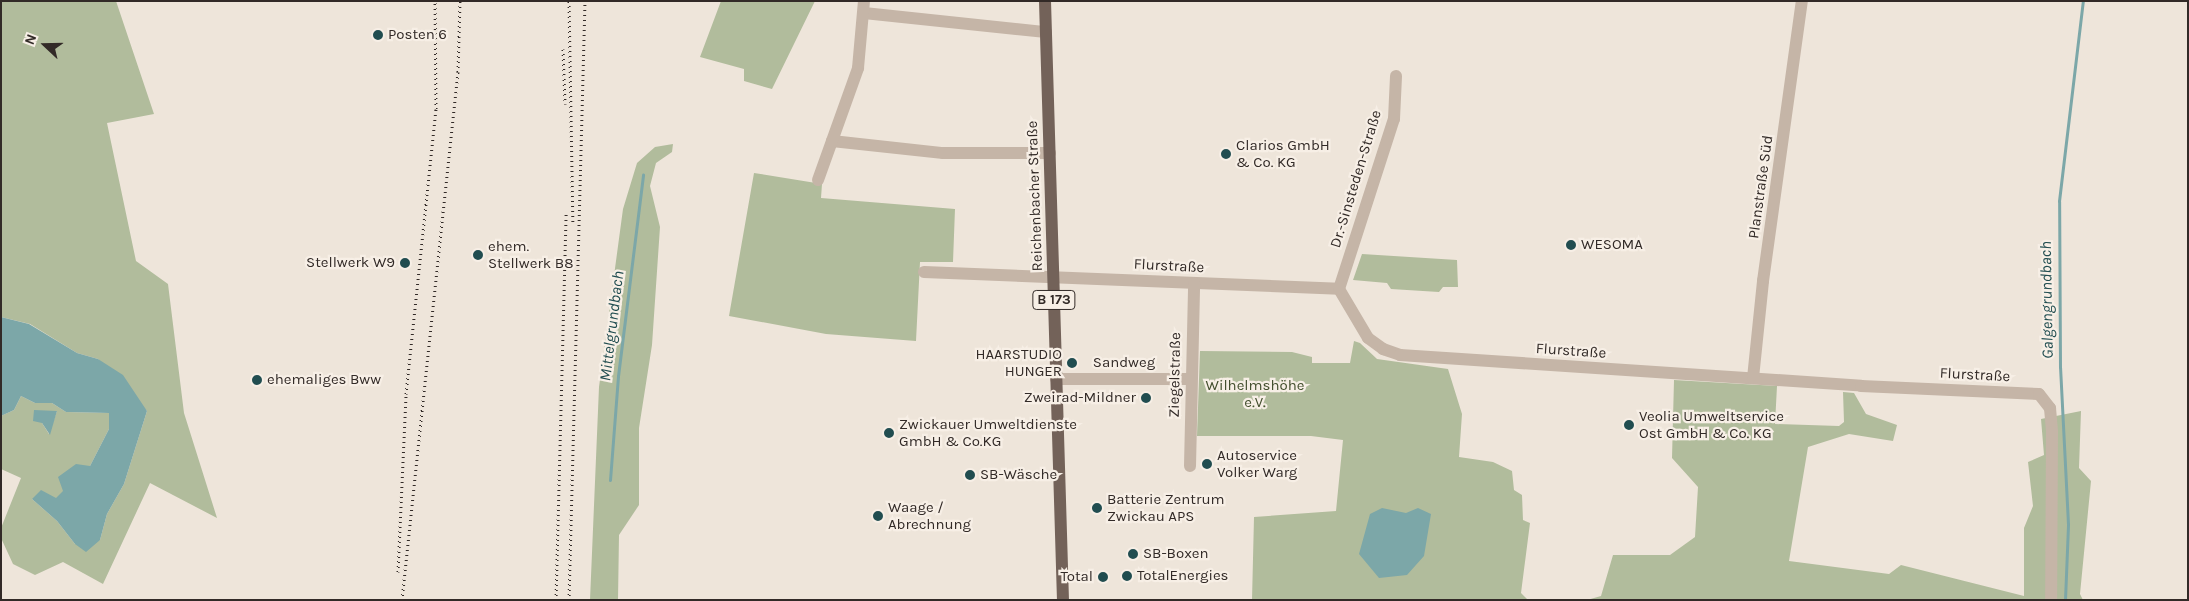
<!DOCTYPE html>
<html>
<head>
<meta charset="utf-8">
<style>
	body { margin:0 }
	#map { position:relative; width:2189px; height:601px; overflow:hidden; background:#eee5da; font-family:Karla,sans-serif }
	div>[style] { position:absolute }
	[style*='--x'] { left:calc(var(--x)*1px); top:calc(var(--y)*1px); width:calc(var(--w)*1px); rotate:calc(var(--a)*1deg) }
	.green>* { inset:0; background:#b1bc9c }
	.water>* { inset:0; background:#7ca7a8 }
	.stream>* { height:3px; margin:-1.5px; padding:0 1.5px; transform-origin:1.5px; border-radius:1.5px; background:#7ca7a8 }
	.minor>* { height:12px; margin:-6px; padding:0 6px; transform-origin:6px; border-radius:6px; background:#c5b5a7 }
	.major>* { height:12px; margin:-6px; padding:0 6px; transform-origin:6px; border-radius:6px; background:#736259 }
	.rail>* { height:3px; margin-top:-1.5px; transform-origin:0; background:repeating-linear-gradient(90deg,#322a27 0 1px,transparent 0 5px) }
	.dots>* { width:14px; height:14px; translate:-50% -50%; box-sizing:border-box; border:2px solid #f7efe6; border-radius:50% }
	span { translate:-50% -50%; white-space:nowrap; text-align:center; line-height:1.15; -webkit-text-stroke:4.5px #f7efe6; paint-order:stroke }
	.shield-label span { padding:1px 4px; background:#f7efe6; border:1px solid; border-radius:4px; -webkit-text-stroke-width:0 }
	.shield-label { font-size:14px; color:#322a27; font-weight:700 }
	.poi-label { font-size:15px; color:#322a27 }
	.left { translate:0 -50%; text-align:left }
	.right { translate:-100% -50%; text-align:right }
	.street-label { font-size:15px; color:#322a27 }
	.park-label { font-size:15px; color:#424e2d }
	.water-label { font-size:16px; color:#214d50; font-style:italic }
	.frame { position:absolute; inset:0; border:2px solid #322a27; pointer-events:none }
	.north { position:absolute; left:20px; top:20px; width:50px; height:50px; -webkit-text-stroke:4px #f7efe6; paint-order:stroke; rotate:291deg; font-size:14px; font-weight:700; line-height:20px; text-align:center; color:#322a27 }
	.north::after { content:''; display:block; margin:auto; width:18px; height:22px; background:#322a27; clip-path:polygon(50% 0,100% 100%,50% 72%,0 100%) }
</style>
</head>
<body>
<div id="map">
	<div class="green">
		<div style="clip-path:polygon(evenodd,1px 1px,116px 1px,154px 114px,107px 123px,136px 261px,168px 284px,184px 413px,217px 518px,150px 483px,103px 584px,63px 562px,35px 575px,13px 564px,1px 538px,1px 528px,21px 478px,1px 469px,1px 416px,14px 410px,21px 396px,35px 403px,52px 403px,66px 412px,109px 413px,109px 429px,90px 466px,56px 499px,32px 499px,57px 521px,75px 544px,100px 540px,107px 514px,124px 484px,147px 411px,98px 359px,77px 353px,30px 324px,1px 317px,1px 1px,57px 411px,49px 434px,42px 423px,57px 411px)"></div>
		<div style="clip-path:polygon(721px 1px,815px 1px,772px 89px,744px 81px,744px 69px,700px 57px)"></div>
		<div style="clip-path:polygon(673px 144px,672px 152px,656px 163px,650px 186px,660px 227px,652px 345px,639px 428px,639px 505px,619px 535px,618px 600px,590px 600px,599px 387px,623px 209px,637px 163px,655px 147px)"></div>
		<div style="clip-path:polygon(754px 173px,822px 184px,821px 198px,955px 209px,953px 262px,920px 262px,916px 341px,826px 334px,729px 316px)"></div>
		<div style="clip-path:polygon(1362px 254px,1457px 260px,1458px 287px,1443px 287px,1439px 292px,1391px 289px,1387px 283px,1353px 280px)"></div>
		<div style="clip-path:polygon(1354px 341px,1360px 343px,1377px 359px,1448px 369px,1462px 414px,1459px 457px,1493px 462px,1512px 471px,1514px 490px,1522px 495px,1523px 520px,1530px 523px,1521px 593px,1528px 600px,1252px 600px,1254px 517px,1336px 511px,1343px 440px,1311px 436px,1197px 436px,1200px 351px,1292px 352px,1312px 357px,1312px 363px,1350px 363px)"></div>
		<div style="clip-path:polygon(1674px 380px,1777px 386px,1775px 424px,1839px 426px,1844px 422px,1843px 392px,1854px 393px,1866px 414px,1897px 425px,1893px 441px,1849px 434px,1808px 447px,1789px 561px,1889px 574px,1901px 565px,2024px 596px,2024px 528px,2033px 506px,2028px 462px,2044px 455px,2041px 419px,2081px 411px,2079px 468px,2091px 481px,2080px 594px,2083px 600px,1587px 600px,1601px 596px,1613px 555px,1670px 555px,1695px 537px,1698px 487px,1672px 458px)"></div>
	</div>
	<div class="water">
		<div style="clip-path:polygon(1px 317px,29px 324px,77px 353px,98px 359px,123px 375px,147px 411px,124px 484px,107px 514px,100px 540px,86px 552px,75px 544px,57px 521px,32px 499px,41px 490px,56px 498px,63px 491px,58px 477px,76px 464px,90px 466px,109px 429px,109px 413px,66px 412px,52px 403px,35px 403px,21px 396px,14px 410px,1px 416px)"></div>
		<div style="clip-path:polygon(34px 410px,57px 411px,50px 435px,42px 423px,33px 421px)"></div>
		<div style="clip-path:polygon(1382px 508px,1406px 513px,1418px 508px,1431px 514px,1424px 556px,1407px 575px,1379px 578px,1359px 554px,1370px 514px)"></div>
	</div>
	<div class="stream">
		<div style="--x:610;--y:480;--w:104;--a:-85.6"></div>
		<div style="--x:618;--y:376;--w:203;--a:-82.9"></div>
		<div style="--x:2065;--y:600;--w:76;--a:-87.7"></div>
		<div style="--x:2068;--y:524;--w:157;--a:-92.9"></div>
		<div style="--x:2060;--y:367;--w:166;--a:-90.3"></div>
		<div style="--x:2059;--y:201;--w:201;--a:-83.2"></div>
	</div>
	<div class="minor">
		<div style="--x:864;--y:13;--w:183;--a:6"></div>
		<div style="--x:832;--y:141;--w:112;--a:6.2"></div>
		<div style="--x:943;--y:153;--w:107;--a:0"></div>
		<div style="--x:818;--y:180;--w:119;--a:-70.3"></div>
		<div style="--x:858;--y:68;--w:67;--a:-84.9"></div>
		<div style="--x:924;--y:272;--w:415;--a:2.3"></div>
		<div style="--x:1339;--y:289;--w:57;--a:59.4"></div>
		<div style="--x:1368;--y:338;--w:19;--a:36"></div>
		<div style="--x:1383;--y:349;--w:18;--a:19"></div>
		<div style="--x:1400;--y:355;--w:462;--a:3.8"></div>
		<div style="--x:1861;--y:386;--w:178;--a:2.6"></div>
		<div style="--x:2039;--y:394;--w:18;--a:52"></div>
		<div style="--x:2050;--y:408;--w:24;--a:85"></div>
		<div style="--x:2052;--y:432;--w:168;--a:90.3"></div>
		<div style="--x:1339;--y:289;--w:179;--a:-72.1"></div>
		<div style="--x:1394;--y:119;--w:43;--a:-87.3"></div>
		<div style="--x:1753;--y:378;--w:98;--a:-84.1"></div>
		<div style="--x:1763;--y:281;--w:283;--a:-82.1"></div>
		<div style="--x:1056;--y:379;--w:135;--a:0"></div>
		<div style="--x:1190;--y:466;--w:183;--a:-88.7"></div>
	</div>
	<div class="major">
		<div style="--x:1045;--y:1;--w:599;--a:88.28"></div>
	</div>
	<div class="rail">
		<div style="--x:569;--y:1;--w:223;--a:89"></div>
		<div style="--x:563;--y:49;--w:55;--a:87.9"></div>
		<div style="--x:398;--y:572;--w:178;--a:-87.4"></div>
		<div style="--x:406;--y:394;--w:287;--a:-84"></div>
		<div style="--x:436;--y:109;--w:108;--a:-90.5"></div>
		<div style="--x:402;--y:600;--w:531;--a:-83.95"></div>
		<div style="--x:458;--y:72;--w:71;--a:-88.4"></div>
		<div style="--x:556;--y:600;--w:386;--a:-88.5"></div>
		<div style="--x:569;--y:600;--w:599;--a:-88.47"></div>
	</div>
	<div class="dots">
		<div style="left:378px;top:35px;background:#214d50"></div>
		<div style="left:1226px;top:154px;background:#214d50"></div>
		<div style="left:1571px;top:245px;background:#214d50"></div>
		<div style="left:478px;top:255px;background:#214d50"></div>
		<div style="left:405px;top:263px;background:#214d50"></div>
		<div style="left:1072px;top:363px;background:#214d50"></div>
		<div style="left:257px;top:380px;background:#214d50"></div>
		<div style="left:1146px;top:398px;background:#214d50"></div>
		<div style="left:1629px;top:425px;background:#214d50"></div>
		<div style="left:889px;top:433px;background:#214d50"></div>
		<div style="left:1207px;top:464px;background:#214d50"></div>
		<div style="left:970px;top:475px;background:#214d50"></div>
		<div style="left:1097px;top:508px;background:#214d50"></div>
		<div style="left:878px;top:516px;background:#214d50"></div>
		<div style="left:1133px;top:554px;background:#214d50"></div>
		<div style="left:1127px;top:576px;background:#214d50"></div>
		<div style="left:1103px;top:577px;background:#214d50"></div>
	</div>
	<div class="shield-label">
		<span style="left:1054px;top:300px">B 173</span>
	</div>
	<div class="poi-label">
		<span class="left" style="left:388px;top:35px">Posten 6</span>
		<span class="left" style="left:1236px;top:154px">Clarios GmbH<br>&amp; Co. KG</span>
		<span class="left" style="left:1581px;top:245px">WESOMA</span>
		<span class="left" style="left:488px;top:255px">ehem.<br>Stellwerk B8</span>
		<span class="right" style="left:395px;top:263px">Stellwerk W9</span>
		<span class="right" style="left:1062px;top:363px">HAARSTUDIO<br>HUNGER</span>
		<span class="left" style="left:267px;top:380px">ehemaliges Bww</span>
		<span class="right" style="left:1136px;top:398px">Zweirad-Mildner</span>
		<span class="left" style="left:1639px;top:425px">Veolia Umweltservice<br>Ost GmbH &amp; Co. KG</span>
		<span class="left" style="left:899px;top:433px">Zwickauer Umweltdienste<br>GmbH &amp; Co.KG</span>
		<span class="left" style="left:1217px;top:464px">Autoservice<br>Volker Warg</span>
		<span class="left" style="left:980px;top:475px">SB-Wäsche</span>
		<span class="left" style="left:1107px;top:508px">Batterie Zentrum<br>Zwickau APS</span>
		<span class="left" style="left:888px;top:516px">Waage /<br>Abrechnung</span>
		<span class="left" style="left:1143px;top:554px">SB-Boxen</span>
		<span class="left" style="left:1137px;top:576px">TotalEnergies</span>
		<span class="right" style="left:1093px;top:577px">Total</span>
	</div>
	<div class="street-label">
		<span style="left:1356px;top:179px;rotate:-73deg">Dr.-Sinsteden-Straße</span>
		<span style="left:1761px;top:187px;rotate:-82deg">Planstraße Süd</span>
		<span style="left:1035px;top:196px;rotate:-92deg">Reichenbacher Straße</span>
		<span style="left:1169px;top:266px;rotate:3deg">Flurstraße</span>
		<span style="left:1571px;top:351px;rotate:4deg">Flurstraße</span>
		<span style="left:1124px;top:363px">Sandweg</span>
		<span style="left:1175px;top:375px;rotate:-89deg">Ziegelstraße</span>
		<span style="left:1975px;top:375px;rotate:3deg">Flurstraße</span>
	</div>
	<div class="park-label">
		<span style="left:1255px;top:394px">Wilhelmshöhe<br>e.V.</span>
	</div>
	<div class="water-label">
		<span style="left:2047px;top:300px;rotate:-91deg">Galgengrundbach</span>
		<span style="left:612px;top:326px;rotate:-83deg">Mittelgrundbach</span>
	</div>
	<div class="frame"></div>
	<div class="north">N</div>
</div>
</body>
</html>
